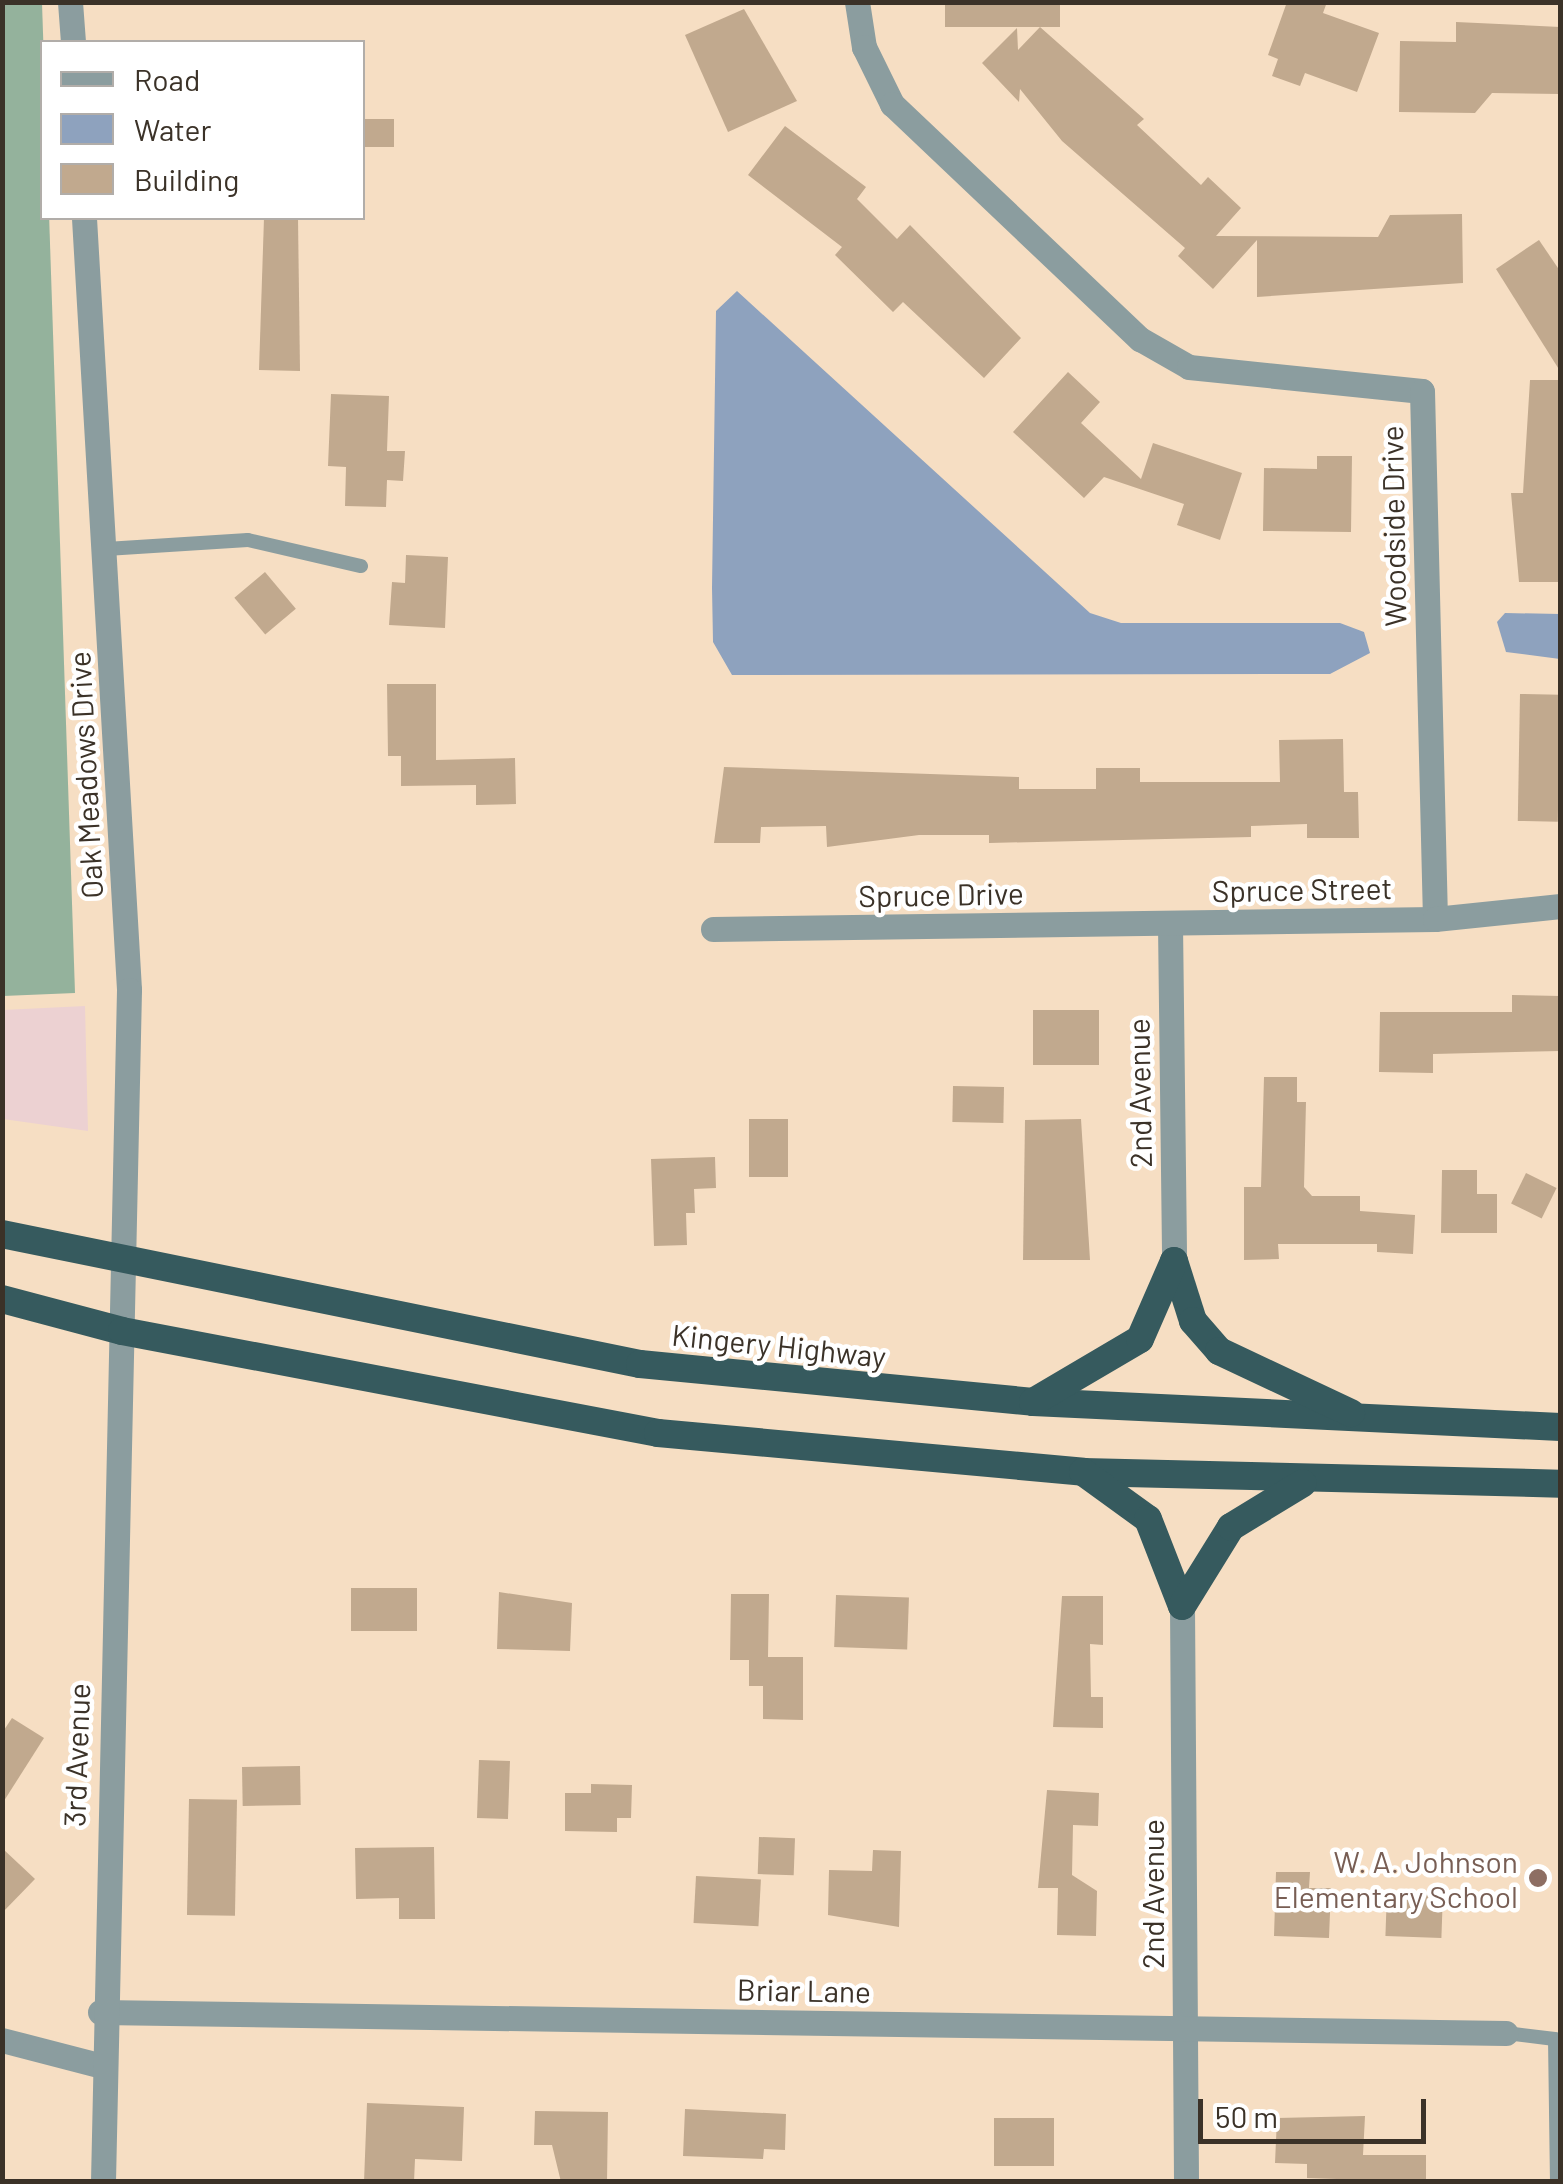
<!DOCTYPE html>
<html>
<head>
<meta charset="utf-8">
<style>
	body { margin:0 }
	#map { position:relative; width:1563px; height:2184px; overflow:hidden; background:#f6dec3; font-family:Barlow,sans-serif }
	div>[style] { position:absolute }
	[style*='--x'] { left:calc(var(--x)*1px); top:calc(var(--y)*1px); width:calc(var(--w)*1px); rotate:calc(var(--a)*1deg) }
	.industrial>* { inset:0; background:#ecd1d2 }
	.forest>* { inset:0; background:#94b29c }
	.water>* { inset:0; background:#8ea2be }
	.building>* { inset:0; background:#c1a98e; transform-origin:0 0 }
	.service>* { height:14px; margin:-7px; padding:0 7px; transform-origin:7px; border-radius:7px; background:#8b9d9f }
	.minor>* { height:25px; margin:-12.5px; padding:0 12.5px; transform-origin:12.5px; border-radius:12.5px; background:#8b9d9f }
	.tertiary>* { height:25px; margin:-12.5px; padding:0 12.5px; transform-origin:12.5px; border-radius:12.5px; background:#8b9d9f }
	.trunk>* { height:28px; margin:-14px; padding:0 14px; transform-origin:14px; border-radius:14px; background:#365a5e }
	.dots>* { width:28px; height:28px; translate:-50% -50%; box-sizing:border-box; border:5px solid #fff; border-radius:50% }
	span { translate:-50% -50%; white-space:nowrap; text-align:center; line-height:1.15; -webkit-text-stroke:9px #fff; paint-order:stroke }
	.street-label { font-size:30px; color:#3b3228 }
	.education-label { font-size:30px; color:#785e54 }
	.right { translate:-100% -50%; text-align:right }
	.frame { position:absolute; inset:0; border:5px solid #3b3228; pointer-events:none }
	.legend { position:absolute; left:40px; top:40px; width:325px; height:180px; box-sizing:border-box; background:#fff; border:2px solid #b1ada9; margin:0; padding:12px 18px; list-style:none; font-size:30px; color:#3b3228 }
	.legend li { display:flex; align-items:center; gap:20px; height:50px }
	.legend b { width:50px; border:2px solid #b1ada9 }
	.scale { position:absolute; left:1198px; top:2099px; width:228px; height:45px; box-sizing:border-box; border:5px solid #3b3228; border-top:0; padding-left:12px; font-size:30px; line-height:35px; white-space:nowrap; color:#3b3228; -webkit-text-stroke:8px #fff; paint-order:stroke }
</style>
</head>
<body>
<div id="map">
	<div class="industrial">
		<div style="clip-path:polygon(85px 1006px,88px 1131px,3px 1119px,3px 1010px)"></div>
	</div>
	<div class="forest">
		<div style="clip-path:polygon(2px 3px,42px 3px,75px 993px,3px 996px)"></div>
	</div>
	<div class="water">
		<div style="clip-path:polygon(737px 291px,1090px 613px,1121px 623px,1340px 623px,1364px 632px,1370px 653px,1330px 674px,732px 675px,713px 642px,712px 588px,716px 311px)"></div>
		<div style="clip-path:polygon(1505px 613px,1560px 614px,1560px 659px,1506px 652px,1497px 622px)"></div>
	</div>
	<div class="building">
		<div style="left:945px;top:2px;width:115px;height:25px"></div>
		<div style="clip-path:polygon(1287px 2px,1327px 2px,1323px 13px,1379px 33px,1357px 92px,1305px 73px,1300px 86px,1272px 76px,1278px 59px,1268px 55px)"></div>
		<div style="clip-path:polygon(744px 9px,797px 101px,728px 132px,685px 35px)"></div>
		<div style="clip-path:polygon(1456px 22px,1560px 27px,1560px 94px,1492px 93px,1475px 113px,1399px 112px,1400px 41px,1456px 42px)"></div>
		<div style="clip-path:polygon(1040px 27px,1144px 119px,1137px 125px,1201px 185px,1208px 177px,1241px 208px,1216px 236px,1378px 237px,1390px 215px,1462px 214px,1463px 283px,1257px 297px,1257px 240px,1213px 289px,1178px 256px,1185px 248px,1062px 141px,1020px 89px,1019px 102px,982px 63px,1017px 28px,1018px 50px)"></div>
		<div style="left:394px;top:119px;width:28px;height:32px;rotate:90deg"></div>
		<div style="clip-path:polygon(785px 126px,866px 187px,857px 199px,897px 239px,910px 225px,1021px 338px,984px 378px,903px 302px,893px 312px,835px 255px,842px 247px,748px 175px)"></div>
		<div style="clip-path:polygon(264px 218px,298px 218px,300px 371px,259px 370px)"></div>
		<div style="clip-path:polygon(1539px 240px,1560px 271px,1560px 371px,1496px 269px)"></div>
		<div style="clip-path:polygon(1068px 372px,1100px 402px,1081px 423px,1141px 479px,1153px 443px,1242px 473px,1220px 540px,1177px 525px,1184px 504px,1104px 477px,1084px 498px,1013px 432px)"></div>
		<div style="clip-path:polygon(1530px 380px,1560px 380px,1560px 582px,1519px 582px,1511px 493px,1523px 493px)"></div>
		<div style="clip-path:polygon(331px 394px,389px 396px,387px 451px,405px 451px,403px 481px,387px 480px,386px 507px,345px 506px,346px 467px,328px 466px)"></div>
		<div style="clip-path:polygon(1317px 456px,1352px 456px,1351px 532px,1263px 531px,1264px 468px,1317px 469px)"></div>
		<div style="clip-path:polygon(406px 555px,448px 557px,445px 628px,389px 625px,392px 582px,405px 583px)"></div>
		<div style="left:265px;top:572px;width:48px;height:40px;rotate:50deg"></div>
		<div style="clip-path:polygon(387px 684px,436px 684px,436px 760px,515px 758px,516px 804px,476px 805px,476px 785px,401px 786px,401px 756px,388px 756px)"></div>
		<div style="left:1520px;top:694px;width:40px;height:127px;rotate:1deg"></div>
		<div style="clip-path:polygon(1343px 739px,1344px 792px,1358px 792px,1359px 838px,1307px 838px,1307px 824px,1251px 826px,1251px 837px,989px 843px,989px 835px,919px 835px,827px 847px,826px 826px,761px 827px,760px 843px,714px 843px,724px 767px,1019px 777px,1019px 789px,1096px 789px,1096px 768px,1140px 768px,1140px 782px,1280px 782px,1279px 740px)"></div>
		<div style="clip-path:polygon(1512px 995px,1560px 996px,1560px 1051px,1433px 1054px,1433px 1073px,1379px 1072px,1380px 1012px,1512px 1012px)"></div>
		<div style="left:1099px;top:1010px;width:55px;height:66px;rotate:90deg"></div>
		<div style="clip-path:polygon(1264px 1077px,1297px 1077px,1297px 1102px,1306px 1102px,1304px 1187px,1312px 1196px,1360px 1196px,1360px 1211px,1415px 1215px,1413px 1254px,1377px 1252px,1377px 1244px,1278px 1244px,1279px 1259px,1244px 1260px,1244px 1187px,1261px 1187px)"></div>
		<div style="left:953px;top:1086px;width:51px;height:36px;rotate:1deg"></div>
		<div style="left:749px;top:1119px;width:39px;height:58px"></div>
		<div style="clip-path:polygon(1081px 1119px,1090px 1260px,1023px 1260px,1025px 1120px)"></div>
		<div style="clip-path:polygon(715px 1157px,716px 1188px,694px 1189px,695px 1213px,686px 1213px,687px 1245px,654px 1246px,651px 1159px)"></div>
		<div style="clip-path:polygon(1442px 1170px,1477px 1170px,1477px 1194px,1497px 1194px,1497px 1233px,1441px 1233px)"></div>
		<div style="left:1526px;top:1173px;width:34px;height:34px;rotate:26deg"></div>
		<div style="left:351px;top:1588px;width:66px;height:43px"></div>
		<div style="clip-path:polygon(499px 1592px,572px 1603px,570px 1651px,497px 1649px)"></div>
		<div style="clip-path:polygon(731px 1594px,769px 1594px,768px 1657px,803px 1657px,803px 1720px,763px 1719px,763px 1686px,749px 1686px,749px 1660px,730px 1660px)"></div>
		<div style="left:836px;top:1595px;width:73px;height:52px;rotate:2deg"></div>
		<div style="clip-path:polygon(1062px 1596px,1103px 1596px,1103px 1645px,1090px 1644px,1091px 1697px,1103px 1697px,1103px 1728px,1053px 1727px)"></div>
		<div style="clip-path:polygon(12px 1718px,44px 1738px,2px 1804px,2px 1733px)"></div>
		<div style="left:479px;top:1760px;width:31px;height:58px;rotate:2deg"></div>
		<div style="left:300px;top:1766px;width:39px;height:58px;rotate:89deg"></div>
		<div style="clip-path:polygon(591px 1784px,632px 1785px,631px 1818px,617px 1818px,617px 1832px,565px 1831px,565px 1793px,591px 1793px)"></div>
		<div style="clip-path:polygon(1047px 1790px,1099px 1793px,1098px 1826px,1073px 1825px,1072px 1875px,1097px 1891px,1096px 1936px,1057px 1935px,1058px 1888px,1038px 1888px)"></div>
		<div style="left:189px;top:1799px;width:48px;height:116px;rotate:1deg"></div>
		<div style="left:759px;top:1837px;width:36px;height:37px;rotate:2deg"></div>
		<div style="clip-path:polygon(434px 1847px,435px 1919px,399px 1919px,399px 1898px,356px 1899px,355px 1848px)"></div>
		<div style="clip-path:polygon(2px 1848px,35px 1879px,2px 1913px)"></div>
		<div style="clip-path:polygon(873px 1850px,901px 1851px,899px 1927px,828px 1915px,829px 1870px,872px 1871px)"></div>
		<div style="clip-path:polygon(1276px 1872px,1310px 1872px,1309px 1888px,1331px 1888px,1329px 1938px,1274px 1936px)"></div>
		<div style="left:696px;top:1876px;width:65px;height:47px;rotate:3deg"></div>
		<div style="left:1387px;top:1891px;width:56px;height:45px;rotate:2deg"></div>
		<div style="clip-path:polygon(367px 2103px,464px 2107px,462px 2161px,415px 2159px,414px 2182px,364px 2182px)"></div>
		<div style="clip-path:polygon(685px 2109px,786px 2114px,785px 2150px,764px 2149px,763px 2159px,683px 2156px)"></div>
		<div style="clip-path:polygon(535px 2111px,608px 2112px,607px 2182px,561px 2182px,552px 2145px,534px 2145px)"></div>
		<div style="clip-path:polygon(1365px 2116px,1363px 2155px,1426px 2155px,1426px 2182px,1307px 2178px,1307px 2164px,1275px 2163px,1277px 2118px)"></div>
		<div style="left:994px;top:2118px;width:60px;height:48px"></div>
	</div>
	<div class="service">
		<div style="--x:106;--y:549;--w:142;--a:-3.6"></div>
		<div style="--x:248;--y:540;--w:116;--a:13"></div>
		<div style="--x:1506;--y:2033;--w:49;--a:7"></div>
		<div style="--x:1555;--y:2039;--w:143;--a:89.2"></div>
	</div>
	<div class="minor">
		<div style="--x:857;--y:2;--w:46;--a:81.2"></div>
		<div style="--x:864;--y:47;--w:64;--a:63.8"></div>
		<div style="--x:892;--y:104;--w:342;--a:43.5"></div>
		<div style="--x:1140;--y:339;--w:56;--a:29.7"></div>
		<div style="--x:1189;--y:367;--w:234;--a:5.9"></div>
		<div style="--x:1422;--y:391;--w:528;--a:88.59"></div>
		<div style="--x:1170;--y:924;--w:337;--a:89.3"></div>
		<div style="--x:713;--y:929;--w:722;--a:-0.79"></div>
		<div style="--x:1435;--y:919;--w:126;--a:-5.9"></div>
		<div style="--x:1182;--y:1606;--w:576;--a:89.6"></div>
		<div style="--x:100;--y:2012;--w:1406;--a:0.86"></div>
		<div style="--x:2;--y:2040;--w:103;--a:14.6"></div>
	</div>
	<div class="tertiary">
		<div style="--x:70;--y:2;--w:40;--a:85.7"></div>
		<div style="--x:84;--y:218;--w:773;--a:86.66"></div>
		<div style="--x:129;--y:990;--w:1192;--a:91.25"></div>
	</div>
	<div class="trunk">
		<div style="--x:2;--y:1234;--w:651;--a:11.52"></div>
		<div style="--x:640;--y:1364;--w:395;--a:5.5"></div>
		<div style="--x:1033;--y:1402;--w:528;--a:2.72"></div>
		<div style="--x:1174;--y:1261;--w:63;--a:72.4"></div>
		<div style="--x:1193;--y:1321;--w:40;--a:49"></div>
		<div style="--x:1219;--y:1351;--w:146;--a:25.2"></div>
		<div style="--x:2;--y:1299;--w:124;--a:14.9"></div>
		<div style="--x:122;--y:1331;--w:546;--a:10.77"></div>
		<div style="--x:658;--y:1433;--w:427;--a:5.2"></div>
		<div style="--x:1083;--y:1472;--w:477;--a:1.4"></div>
		<div style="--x:1033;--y:1402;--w:124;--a:-30.5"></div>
		<div style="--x:1140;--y:1339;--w:85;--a:-66.4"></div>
		<div style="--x:1083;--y:1472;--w:80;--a:35.9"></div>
		<div style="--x:1148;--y:1519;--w:93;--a:68.7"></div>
		<div style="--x:1182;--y:1606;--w:93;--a:-58.2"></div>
		<div style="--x:1231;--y:1527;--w:84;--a:-31.4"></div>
	</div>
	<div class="dots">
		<div style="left:1538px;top:1878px;background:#8d6e63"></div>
	</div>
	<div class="street-label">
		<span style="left:1393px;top:526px;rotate:-91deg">Woodside Drive</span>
		<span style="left:85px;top:775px;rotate:-93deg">Oak Meadows Drive</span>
		<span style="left:1302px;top:889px;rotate:-1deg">Spruce Street</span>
		<span style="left:941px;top:894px;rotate:-1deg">Spruce Drive</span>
		<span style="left:1139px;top:1093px;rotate:-91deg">2nd Avenue</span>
		<span style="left:779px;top:1345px;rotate:6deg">Kingery Highway</span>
		<span style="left:76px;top:1755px;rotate:-88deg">3rd Avenue</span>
		<span style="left:1152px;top:1894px;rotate:-90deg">2nd Avenue</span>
		<span style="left:804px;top:1990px;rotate:1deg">Briar Lane</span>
	</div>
	<div class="education-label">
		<span class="right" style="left:1518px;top:1878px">W. A. Johnson<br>Elementary School</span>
	</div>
	<div class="frame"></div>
	<ul class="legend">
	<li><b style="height:12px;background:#8b9d9f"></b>Road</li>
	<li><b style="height:28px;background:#8ea2be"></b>Water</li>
	<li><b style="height:28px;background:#c1a98e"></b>Building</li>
	</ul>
	<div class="scale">50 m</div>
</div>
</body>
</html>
